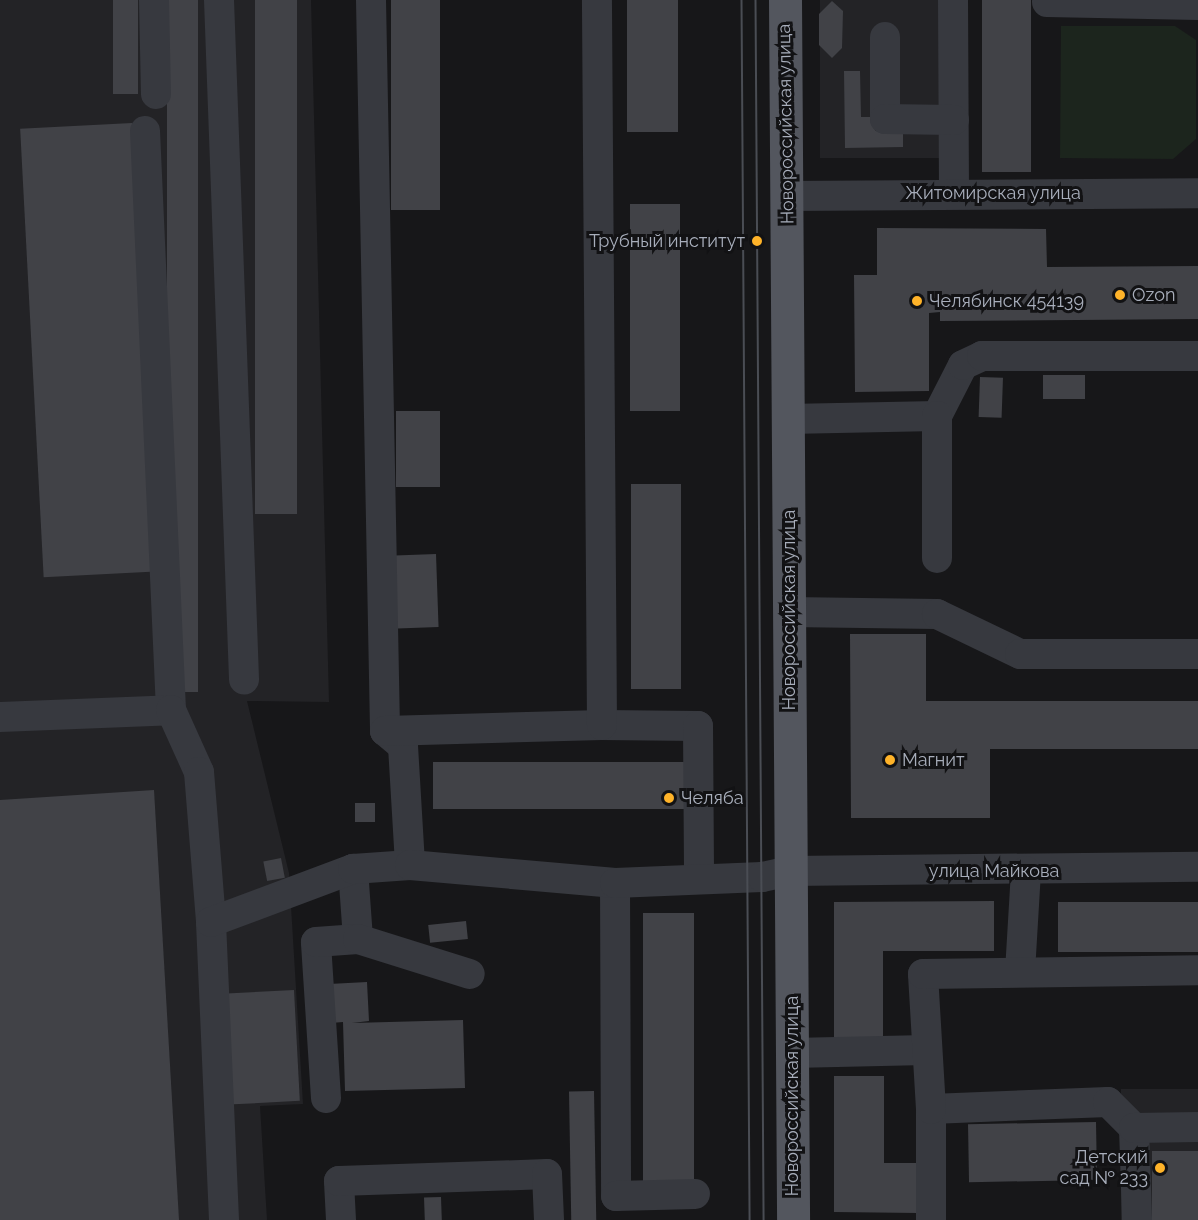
<!DOCTYPE html>
<html>
<head>
<meta charset="utf-8">
<style>
	body { margin:0 }
	#map { position:relative; width:1198px; height:1220px; overflow:hidden; background:#171719; font-family:Raleway,sans-serif }
	div>[style] { position:absolute }
	[style*='--x'] { left:calc(var(--x)*1px); top:calc(var(--y)*1px); width:calc(var(--w)*1px); rotate:calc(var(--a)*1deg) }
	.built>* { inset:0; background:#232326; transform-origin:0 0 }
	.green>* { inset:0; background:#1c251d }
	.building>* { inset:0; background:#414247; transform-origin:0 0 }
	.minor>* { height:30px; margin:-15px; padding:0 15px; transform-origin:15px; border-radius:15px; background:#37393f }
	.major>* { height:33px; margin:-16.5px; padding:0 16.5px; transform-origin:16.5px; border-radius:16.5px; background:#53565e }
	.tram>* { height:1.5px; margin:-0.75px; padding:0 0.75px; transform-origin:0.75px; border-radius:0.75px; background:#4a4d54 }
	.dots>* { width:16px; height:16px; translate:-50% -50%; box-sizing:border-box; border:3px solid #121214; border-radius:50% }
	span { translate:-50% -50%; white-space:nowrap; text-align:center; line-height:1.15; -webkit-text-stroke:6px #121214; paint-order:stroke }
	.street-label { font-size:18px; color:#a8aebb }
	.poi-label { font-size:18px; color:#a8aebb }
	.right { translate:-100% -50%; text-align:right }
	.left { translate:0 -50%; text-align:left }
</style>
</head>
<body>
<div id="map">
	<div class="built">
		<div style="clip-path:polygon(0 0,311px 0,329px 702px,247px 701px,289px 873px,303px 1104px,260px 1106px,267px 1220px,0 1220px)"></div>
		<div style="left:820px;top:0;width:121px;height:158px"></div>
		<div style="left:1198px;top:1089px;width:131px;height:77px;rotate:90deg"></div>
	</div>
	<div class="green">
		<div style="clip-path:polygon(1061px 26px,1175px 26px,1196px 40px,1196px 139px,1173px 159px,1060px 158px)"></div>
	</div>
	<div class="building">
		<div style="left:113px;top:0;width:25px;height:94px"></div>
		<div style="left:167px;top:0;width:31px;height:692px"></div>
		<div style="left:255px;top:0;width:42px;height:514px"></div>
		<div style="left:391px;top:0;width:49px;height:210px"></div>
		<div style="left:627px;top:0;width:51px;height:132px"></div>
		<div style="left:982px;top:0;width:49px;height:172px"></div>
		<div style="clip-path:polygon(832px 1px,843px 11px,842px 48px,832px 58px,819px 45px,819px 14px)"></div>
		<div style="clip-path:polygon(844px 71px,860px 71px,861px 117px,875px 117px,875px 131px,903px 131px,903px 147px,845px 148px)"></div>
		<div style="left:132px;top:123px;width:449px;height:112px;rotate:87deg"></div>
		<div style="left:630px;top:204px;width:50px;height:207px"></div>
		<div style="clip-path:polygon(877px 228px,1046px 229px,1047px 267px,1198px 266px,1198px 319px,940px 321px,940px 312px,929px 313px,929px 391px,855px 392px,854px 275px,877px 275px)"></div>
		<div style="left:1043px;top:375px;width:42px;height:24px"></div>
		<div style="left:980px;top:377px;width:23px;height:40px;rotate:2deg"></div>
		<div style="left:396px;top:411px;width:44px;height:76px"></div>
		<div style="left:631px;top:484px;width:50px;height:205px"></div>
		<div style="left:436px;top:554px;width:73px;height:48px;rotate:88deg"></div>
		<div style="clip-path:polygon(850px 634px,926px 634px,926px 701px,1198px 701px,1198px 749px,990px 749px,990px 818px,851px 818px)"></div>
		<div style="left:433px;top:762px;width:259px;height:47px"></div>
		<div style="clip-path:polygon(154px 790px,179px 1220px,0 1220px,0 800px)"></div>
		<div style="left:375px;top:803px;width:19px;height:20px;rotate:90deg"></div>
		<div style="left:281px;top:858px;width:20px;height:18px;rotate:79deg"></div>
		<div style="clip-path:polygon(994px 901px,994px 951px,883px 951px,883px 1038px,834px 1038px,834px 902px)"></div>
		<div style="left:1198px;top:902px;width:50px;height:140px;rotate:90deg"></div>
		<div style="left:643px;top:913px;width:51px;height:272px"></div>
		<div style="left:466px;top:921px;width:18px;height:38px;rotate:84deg"></div>
		<div style="clip-path:polygon(367px 982px,369px 1021px,352px 1023px,463px 1020px,465px 1088px,345px 1091px,343px 1022px,331px 1023px,329px 984px)"></div>
		<div style="left:294px;top:990px;width:111px;height:72px;rotate:87deg"></div>
		<div style="clip-path:polygon(834px 1076px,884px 1076px,884px 1163px,918px 1163px,918px 1213px,834px 1212px)"></div>
		<div style="left:594px;top:1091px;width:129px;height:25px;rotate:89deg"></div>
		<div style="left:1096px;top:1122px;width:58px;height:128px;rotate:89deg"></div>
		<div style="left:1198px;top:1151px;width:69px;height:46px;rotate:90deg"></div>
		<div style="left:441px;top:1197px;width:23px;height:17px;rotate:88deg"></div>
	</div>
	<div class="minor">
		<div style="--x:154;--y:0;--w:94;--a:88.8"></div>
		<div style="--x:219;--y:0;--w:680;--a:87.89"></div>
		<div style="--x:371;--y:0;--w:731;--a:88.9"></div>
		<div style="--x:385;--y:731;--w:23;--a:40"></div>
		<div style="--x:403;--y:746;--w:119;--a:86.6"></div>
		<div style="--x:953;--y:0;--w:192;--a:89.7"></div>
		<div style="--x:1047;--y:2;--w:151;--a:1.1"></div>
		<div style="--x:885;--y:37;--w:82;--a:90"></div>
		<div style="--x:885;--y:119;--w:69;--a:0.8"></div>
		<div style="--x:145;--y:131;--w:580;--a:87.43"></div>
		<div style="--x:787;--y:196;--w:411;--a:-0.4"></div>
		<div style="--x:788;--y:419;--w:149;--a:-1.2"></div>
		<div style="--x:937;--y:416;--w:57;--a:-63"></div>
		<div style="--x:963;--y:365;--w:21;--a:-25"></div>
		<div style="--x:982;--y:356;--w:216;--a:0"></div>
		<div style="--x:937;--y:558;--w:142;--a:-90"></div>
		<div style="--x:789;--y:612;--w:148;--a:0.8"></div>
		<div style="--x:937;--y:614;--w:92;--a:25.7"></div>
		<div style="--x:1020;--y:654;--w:178;--a:0"></div>
		<div style="--x:0;--y:717;--w:171;--a:-2.3"></div>
		<div style="--x:171;--y:710;--w:68;--a:65.7"></div>
		<div style="--x:199;--y:772;--w:150;--a:85.4"></div>
		<div style="--x:211;--y:922;--w:298;--a:87.5"></div>
		<div style="--x:602;--y:725;--w:96;--a:0.6"></div>
		<div style="--x:698;--y:726;--w:151;--a:89.6"></div>
		<div style="--x:385;--y:731;--w:217;--a:-1.6"></div>
		<div style="--x:602;--y:725;--w:725;--a:-90.4"></div>
		<div style="--x:353;--y:869;--w:70;--a:85.9"></div>
		<div style="--x:615;--y:883;--w:313;--a:89.8"></div>
		<div style="--x:616;--y:1196;--w:79;--a:-1.5"></div>
		<div style="--x:211;--y:922;--w:152;--a:-20.5"></div>
		<div style="--x:353;--y:869;--w:57;--a:-4"></div>
		<div style="--x:410;--y:865;--w:206;--a:5"></div>
		<div style="--x:615;--y:883;--w:147;--a:-2.3"></div>
		<div style="--x:762;--y:877;--w:29;--a:-12"></div>
		<div style="--x:790;--y:871;--w:408;--a:-0.6"></div>
		<div style="--x:1020;--y:972;--w:101;--a:-86.6"></div>
		<div style="--x:792;--y:1053;--w:134;--a:-1.3"></div>
		<div style="--x:326;--y:1098;--w:156;--a:-93.7"></div>
		<div style="--x:316;--y:942;--w:42;--a:-4.1"></div>
		<div style="--x:358;--y:939;--w:117;--a:17.4"></div>
		<div style="--x:931;--y:1109;--w:177;--a:-2.3"></div>
		<div style="--x:1108;--y:1102;--w:37;--a:45"></div>
		<div style="--x:1134;--y:1128;--w:92;--a:88.1"></div>
		<div style="--x:1134;--y:1128;--w:64;--a:-0.9"></div>
		<div style="--x:341;--y:1220;--w:39;--a:-93"></div>
		<div style="--x:339;--y:1181;--w:208;--a:-1.9"></div>
		<div style="--x:547;--y:1174;--w:46;--a:87.5"></div>
		<div style="--x:931;--y:1220;--w:111;--a:-90"></div>
		<div style="--x:931;--y:1109;--w:135;--a:-93.4"></div>
		<div style="--x:923;--y:974;--w:275;--a:-0.8"></div>
	</div>
	<div class="major">
		<div style="--x:785;--y:0;--w:1220;--a:89.62"></div>
	</div>
	<div class="tram">
		<div style="--x:742;--y:0;--w:1220;--a:89.62"></div>
		<div style="--x:756;--y:0;--w:1220;--a:89.62"></div>
	</div>
	<div class="dots">
		<div style="left:757px;top:241px;background:#ffb329"></div>
		<div style="left:1120px;top:295px;background:#ffb329"></div>
		<div style="left:917px;top:301px;background:#ffb329"></div>
		<div style="left:890px;top:760px;background:#ffb329"></div>
		<div style="left:669px;top:798px;background:#ffb329"></div>
		<div style="left:1160px;top:1168px;background:#ffb329"></div>
	</div>
	<div class="street-label">
		<span style="left:786px;top:124px;rotate:-91deg">Новороссийская улица</span>
		<span style="left:993px;top:193px">Житомирская улица</span>
		<span style="left:789px;top:610px;rotate:-90deg">Новороссийская улица</span>
		<span style="left:994px;top:871px">улица Майкова</span>
		<span style="left:792px;top:1096px;rotate:-90deg">Новороссийская улица</span>
	</div>
	<div class="poi-label">
		<span class="right" style="left:745px;top:241px">Трубный институт</span>
		<span class="left" style="left:1132px;top:295px">Ozon</span>
		<span class="left" style="left:929px;top:301px">Челябинск 454139</span>
		<span class="left" style="left:902px;top:760px">Магнит</span>
		<span class="left" style="left:681px;top:798px">Челяба</span>
		<span class="right" style="left:1148px;top:1168px">Детский<br>сад № 233</span>
	</div>
</div>
</body>
</html>
